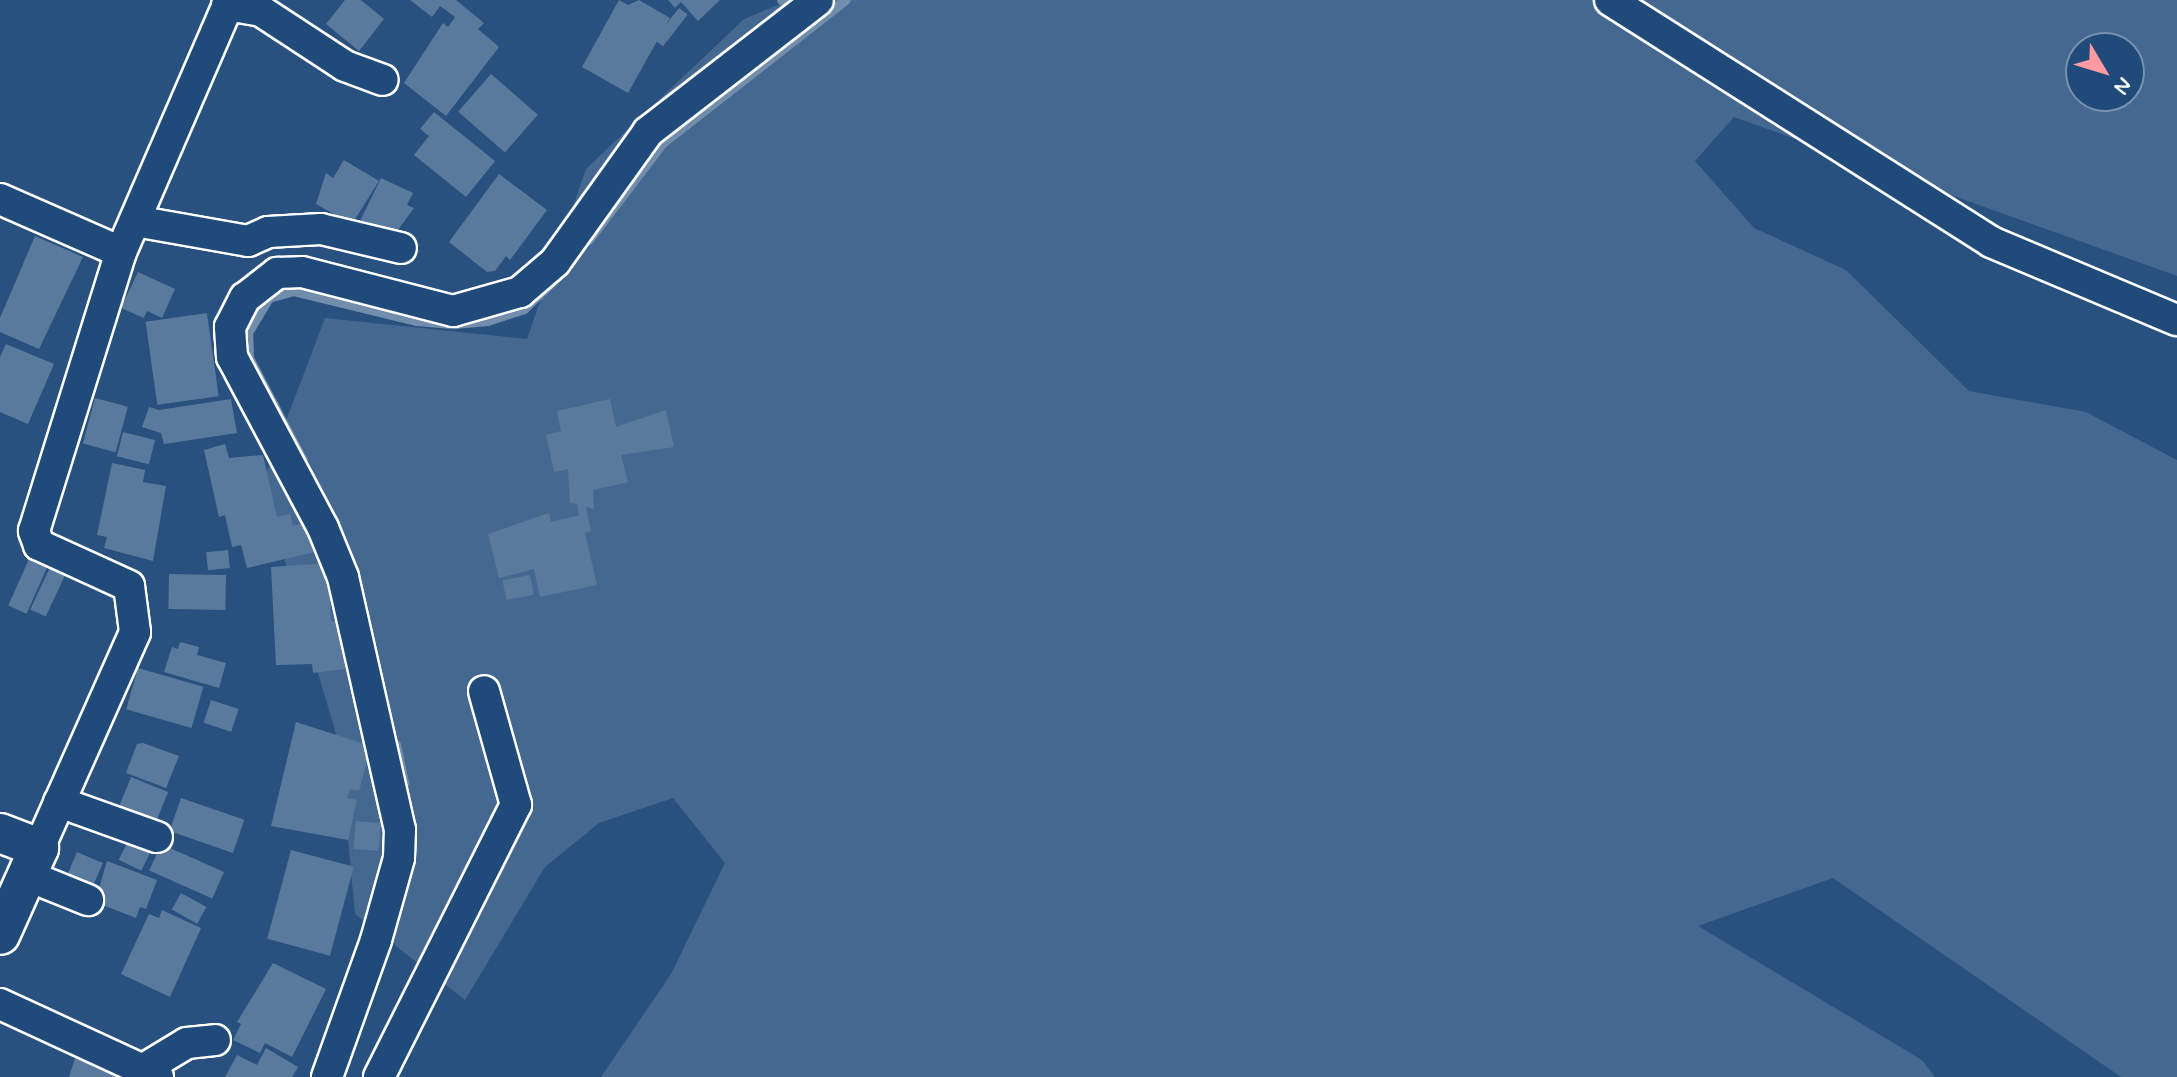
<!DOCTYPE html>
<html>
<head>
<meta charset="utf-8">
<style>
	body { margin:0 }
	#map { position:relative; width:2177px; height:1077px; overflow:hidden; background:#28517f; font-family:Mynerve,sans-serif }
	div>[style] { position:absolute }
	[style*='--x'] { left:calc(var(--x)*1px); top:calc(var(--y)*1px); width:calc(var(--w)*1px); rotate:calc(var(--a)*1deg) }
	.green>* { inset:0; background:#446890 }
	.stream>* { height:10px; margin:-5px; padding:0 5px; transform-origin:5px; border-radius:5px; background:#718dab }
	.building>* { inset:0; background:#5a7a9d; transform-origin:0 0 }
	.roads { filter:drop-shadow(2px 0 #fff) drop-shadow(-2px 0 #fff) drop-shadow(0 2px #fff) drop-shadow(0 -2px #fff) }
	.minor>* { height:30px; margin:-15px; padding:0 15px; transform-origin:15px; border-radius:15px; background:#1f4a7a }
	.tertiary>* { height:38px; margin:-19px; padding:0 19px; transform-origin:19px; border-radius:19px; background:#1f4a7a }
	span { translate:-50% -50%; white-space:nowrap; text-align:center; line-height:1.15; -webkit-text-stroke:8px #1f4a7a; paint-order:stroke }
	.north { position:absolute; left:2065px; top:32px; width:80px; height:80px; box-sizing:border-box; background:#1f4a7a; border:2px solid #7992af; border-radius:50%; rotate:128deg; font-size:22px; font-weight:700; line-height:32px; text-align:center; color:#fff }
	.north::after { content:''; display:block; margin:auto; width:28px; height:36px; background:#ff9aa2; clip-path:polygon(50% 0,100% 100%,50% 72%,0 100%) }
</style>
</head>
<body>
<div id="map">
	<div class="green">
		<div style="clip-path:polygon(evenodd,790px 0,2177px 0,2177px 276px,1734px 117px,1695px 161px,1754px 228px,1846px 270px,1969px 391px,2086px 412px,2177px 460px,2177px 1077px,2121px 1077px,1833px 878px,1698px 926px,1922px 1060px,1935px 1077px,601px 1077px,671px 974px,725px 863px,673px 798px,599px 823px,545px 867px,465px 1000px,355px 914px,339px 744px,262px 484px,325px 318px,527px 339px,586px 169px,744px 19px,790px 0,2081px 48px,2129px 48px,2129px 96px,2081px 96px,2081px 48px)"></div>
	</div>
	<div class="stream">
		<div style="--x:782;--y:0;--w:19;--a:39"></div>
		<div style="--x:589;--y:240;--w:122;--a:-52.7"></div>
		<div style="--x:663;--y:143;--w:232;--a:-38"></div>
		<div style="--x:303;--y:461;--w:116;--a:-117.7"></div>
		<div style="--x:249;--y:358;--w:25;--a:-92"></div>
		<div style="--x:248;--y:333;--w:41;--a:-59"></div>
		<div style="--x:269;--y:298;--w:25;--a:-16"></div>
		<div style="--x:293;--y:291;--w:128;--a:13.6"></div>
		<div style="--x:417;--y:321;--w:38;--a:5"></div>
		<div style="--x:455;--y:324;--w:33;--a:-5"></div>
		<div style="--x:488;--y:321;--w:38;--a:-18"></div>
		<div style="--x:524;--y:309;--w:55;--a:-43.5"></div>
		<div style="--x:396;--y:745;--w:40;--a:78"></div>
	</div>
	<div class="building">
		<div style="clip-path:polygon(345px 0,361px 0,384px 19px,359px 51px,326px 24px)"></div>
		<div style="clip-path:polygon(410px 0,456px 0,484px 23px,478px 29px,499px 47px,446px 116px,404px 83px,443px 23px,448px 27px,455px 17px,440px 6px,432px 17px)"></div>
		<div style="clip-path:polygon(619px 0,628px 5px,639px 0,670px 18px,628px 93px,582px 67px)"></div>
		<div style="clip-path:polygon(668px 0,720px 0,698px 21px,681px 2px,675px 8px)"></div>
		<div style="left:679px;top:8px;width:11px;height:40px;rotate:38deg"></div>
		<div style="left:491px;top:74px;width:62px;height:50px;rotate:41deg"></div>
		<div style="clip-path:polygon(434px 112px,495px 161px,466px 197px,414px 155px,429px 136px,420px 129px)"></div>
		<div style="clip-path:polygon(344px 160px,379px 181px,352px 224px,316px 204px,326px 173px,333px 178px)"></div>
		<div style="clip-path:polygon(499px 174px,547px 210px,510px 260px,506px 256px,495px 271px,487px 272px,449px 242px)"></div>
		<div style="clip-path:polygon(381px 178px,413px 193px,407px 205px,414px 208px,395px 234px,360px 221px)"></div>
		<div style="clip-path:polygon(35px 236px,83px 257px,39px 349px,0 332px,0 318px)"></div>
		<div style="clip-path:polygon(138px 272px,175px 289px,162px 318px,147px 311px,144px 318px,121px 308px)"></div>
		<div style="left:207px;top:313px;width:84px;height:62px;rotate:82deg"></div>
		<div style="clip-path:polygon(6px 344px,54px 364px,28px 424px,0 412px,0 357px)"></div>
		<div style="left:95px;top:398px;width:34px;height:47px;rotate:15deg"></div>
		<div style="clip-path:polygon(231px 399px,237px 433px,164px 444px,161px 433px,142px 427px,149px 407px,159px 410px)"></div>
		<div style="clip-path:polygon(610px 399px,616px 427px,666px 410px,674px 447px,621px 455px,628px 482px,593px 490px,594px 509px,586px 507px,591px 531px,585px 533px,597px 585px,540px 597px,534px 569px,499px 578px,488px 534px,549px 513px,551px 522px,579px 515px,577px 504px,570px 503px,568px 469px,554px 472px,546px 435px,561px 431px,557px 411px)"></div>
		<div style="left:123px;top:432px;width:33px;height:25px;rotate:14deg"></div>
		<div style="clip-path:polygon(225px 444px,229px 458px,263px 455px,277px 517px,290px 514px,293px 526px,308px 522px,315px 552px,247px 568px,241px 545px,232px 547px,225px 515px,219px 517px,204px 450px)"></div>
		<div style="clip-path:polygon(112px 463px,145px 470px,143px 482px,166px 486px,153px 561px,104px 548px,107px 537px,97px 535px)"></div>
		<div style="left:228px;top:550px;width:18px;height:22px;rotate:84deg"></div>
		<div style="left:29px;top:559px;width:20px;height:51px;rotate:24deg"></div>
		<div style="clip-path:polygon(328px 563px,331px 621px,342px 622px,345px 669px,313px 673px,312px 664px,276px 665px,271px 567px)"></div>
		<div style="left:51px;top:565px;width:17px;height:49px;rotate:25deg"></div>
		<div style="left:169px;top:574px;width:57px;height:35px;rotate:1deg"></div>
		<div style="left:530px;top:575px;width:20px;height:28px;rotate:79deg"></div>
		<div style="clip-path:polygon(180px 642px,199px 647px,197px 655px,226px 663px,219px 688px,164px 672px,172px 647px,178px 649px)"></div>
		<div style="left:138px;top:668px;width:68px;height:43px;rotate:16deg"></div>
		<div style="left:211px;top:700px;width:29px;height:24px;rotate:18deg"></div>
		<div style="clip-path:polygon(296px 722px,371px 746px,359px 791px,350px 789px,347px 798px,357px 800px,348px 840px,271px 826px)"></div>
		<div style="clip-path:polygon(143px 743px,179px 756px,166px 788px,126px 773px,137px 744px)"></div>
		<div style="left:131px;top:777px;width:40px;height:35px;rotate:22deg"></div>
		<div style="left:181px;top:798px;width:67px;height:35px;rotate:19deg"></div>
		<div style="left:356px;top:821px;width:25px;height:28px;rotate:5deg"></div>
		<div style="left:128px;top:841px;width:25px;height:21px;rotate:26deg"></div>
		<div style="left:161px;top:844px;width:69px;height:29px;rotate:24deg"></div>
		<div style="left:291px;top:850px;width:65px;height:92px;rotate:15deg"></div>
		<div style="left:77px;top:852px;width:28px;height:27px;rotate:23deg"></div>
		<div style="clip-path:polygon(107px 861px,157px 880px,146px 909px,140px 907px,136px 918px,95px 902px)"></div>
		<div style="left:181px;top:893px;width:29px;height:19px;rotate:29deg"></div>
		<div style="clip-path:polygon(162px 910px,201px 928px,170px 997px,121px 974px,149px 914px,159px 918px)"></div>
		<div style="clip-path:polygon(273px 963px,326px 989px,292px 1057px,265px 1043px,260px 1053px,233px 1040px,241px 1024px,237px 1022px)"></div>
		<div style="clip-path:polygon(266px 1048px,298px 1067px,292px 1077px,225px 1077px,237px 1055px,257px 1065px)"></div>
		<div style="clip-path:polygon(76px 1055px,122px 1073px,121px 1077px,69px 1077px)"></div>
	</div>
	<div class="roads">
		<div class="minor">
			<div style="--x:1610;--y:0;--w:451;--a:32.4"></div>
			<div style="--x:1991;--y:242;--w:202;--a:22.8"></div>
			<div style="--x:227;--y:5;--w:35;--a:10"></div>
			<div style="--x:261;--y:11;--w:100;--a:33.2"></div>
			<div style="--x:345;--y:66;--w:40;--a:20.2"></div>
			<div style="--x:0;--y:199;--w:132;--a:23.7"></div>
			<div style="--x:135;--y:221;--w:115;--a:10"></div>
			<div style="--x:248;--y:241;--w:22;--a:-24"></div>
			<div style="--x:268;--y:232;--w:53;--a:-3.2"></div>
			<div style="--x:321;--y:229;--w:82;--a:13.4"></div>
			<div style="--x:59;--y:802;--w:104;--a:19.7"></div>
			<div style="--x:39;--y:848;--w:236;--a:-66"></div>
			<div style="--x:135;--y:632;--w:46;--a:-97.4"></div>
			<div style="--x:129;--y:586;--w:99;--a:-155.5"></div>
			<div style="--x:39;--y:545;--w:15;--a:-110"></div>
			<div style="--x:34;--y:531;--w:292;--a:-72.7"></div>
			<div style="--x:121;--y:252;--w:275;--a:-66.6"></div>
			<div style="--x:26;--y:875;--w:67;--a:22"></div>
			<div style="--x:0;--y:1004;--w:174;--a:24.8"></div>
			<div style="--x:142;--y:1070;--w:52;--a:-31"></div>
			<div style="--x:187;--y:1043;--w:28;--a:-6"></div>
			<div style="--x:327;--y:1077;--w:145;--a:-70.3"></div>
			<div style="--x:376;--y:940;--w:85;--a:-74.3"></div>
			<div style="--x:399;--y:858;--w:28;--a:-88"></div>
			<div style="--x:400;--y:830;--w:259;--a:-102.7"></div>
			<div style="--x:343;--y:577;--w:53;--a:-112.2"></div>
			<div style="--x:323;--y:528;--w:194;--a:-118"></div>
			<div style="--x:232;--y:357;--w:30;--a:-94"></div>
			<div style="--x:230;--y:327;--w:33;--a:-63"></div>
			<div style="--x:245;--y:298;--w:41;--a:-38"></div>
			<div style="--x:277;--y:273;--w:25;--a:-2"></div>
			<div style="--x:302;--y:272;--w:156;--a:14.5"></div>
			<div style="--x:453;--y:311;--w:70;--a:-15.8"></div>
			<div style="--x:520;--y:292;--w:46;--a:-40.6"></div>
			<div style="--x:555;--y:262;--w:160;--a:-54.4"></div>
			<div style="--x:648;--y:132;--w:215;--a:-37.8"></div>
			<div style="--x:379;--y:1077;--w:305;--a:-63.3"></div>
			<div style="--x:516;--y:805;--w:118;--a:-105.7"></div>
		</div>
		<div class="tertiary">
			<div style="--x:0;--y:833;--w:42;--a:21"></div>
			<div style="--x:39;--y:848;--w:95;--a:114.1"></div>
		</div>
	</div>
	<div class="north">N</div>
</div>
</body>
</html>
